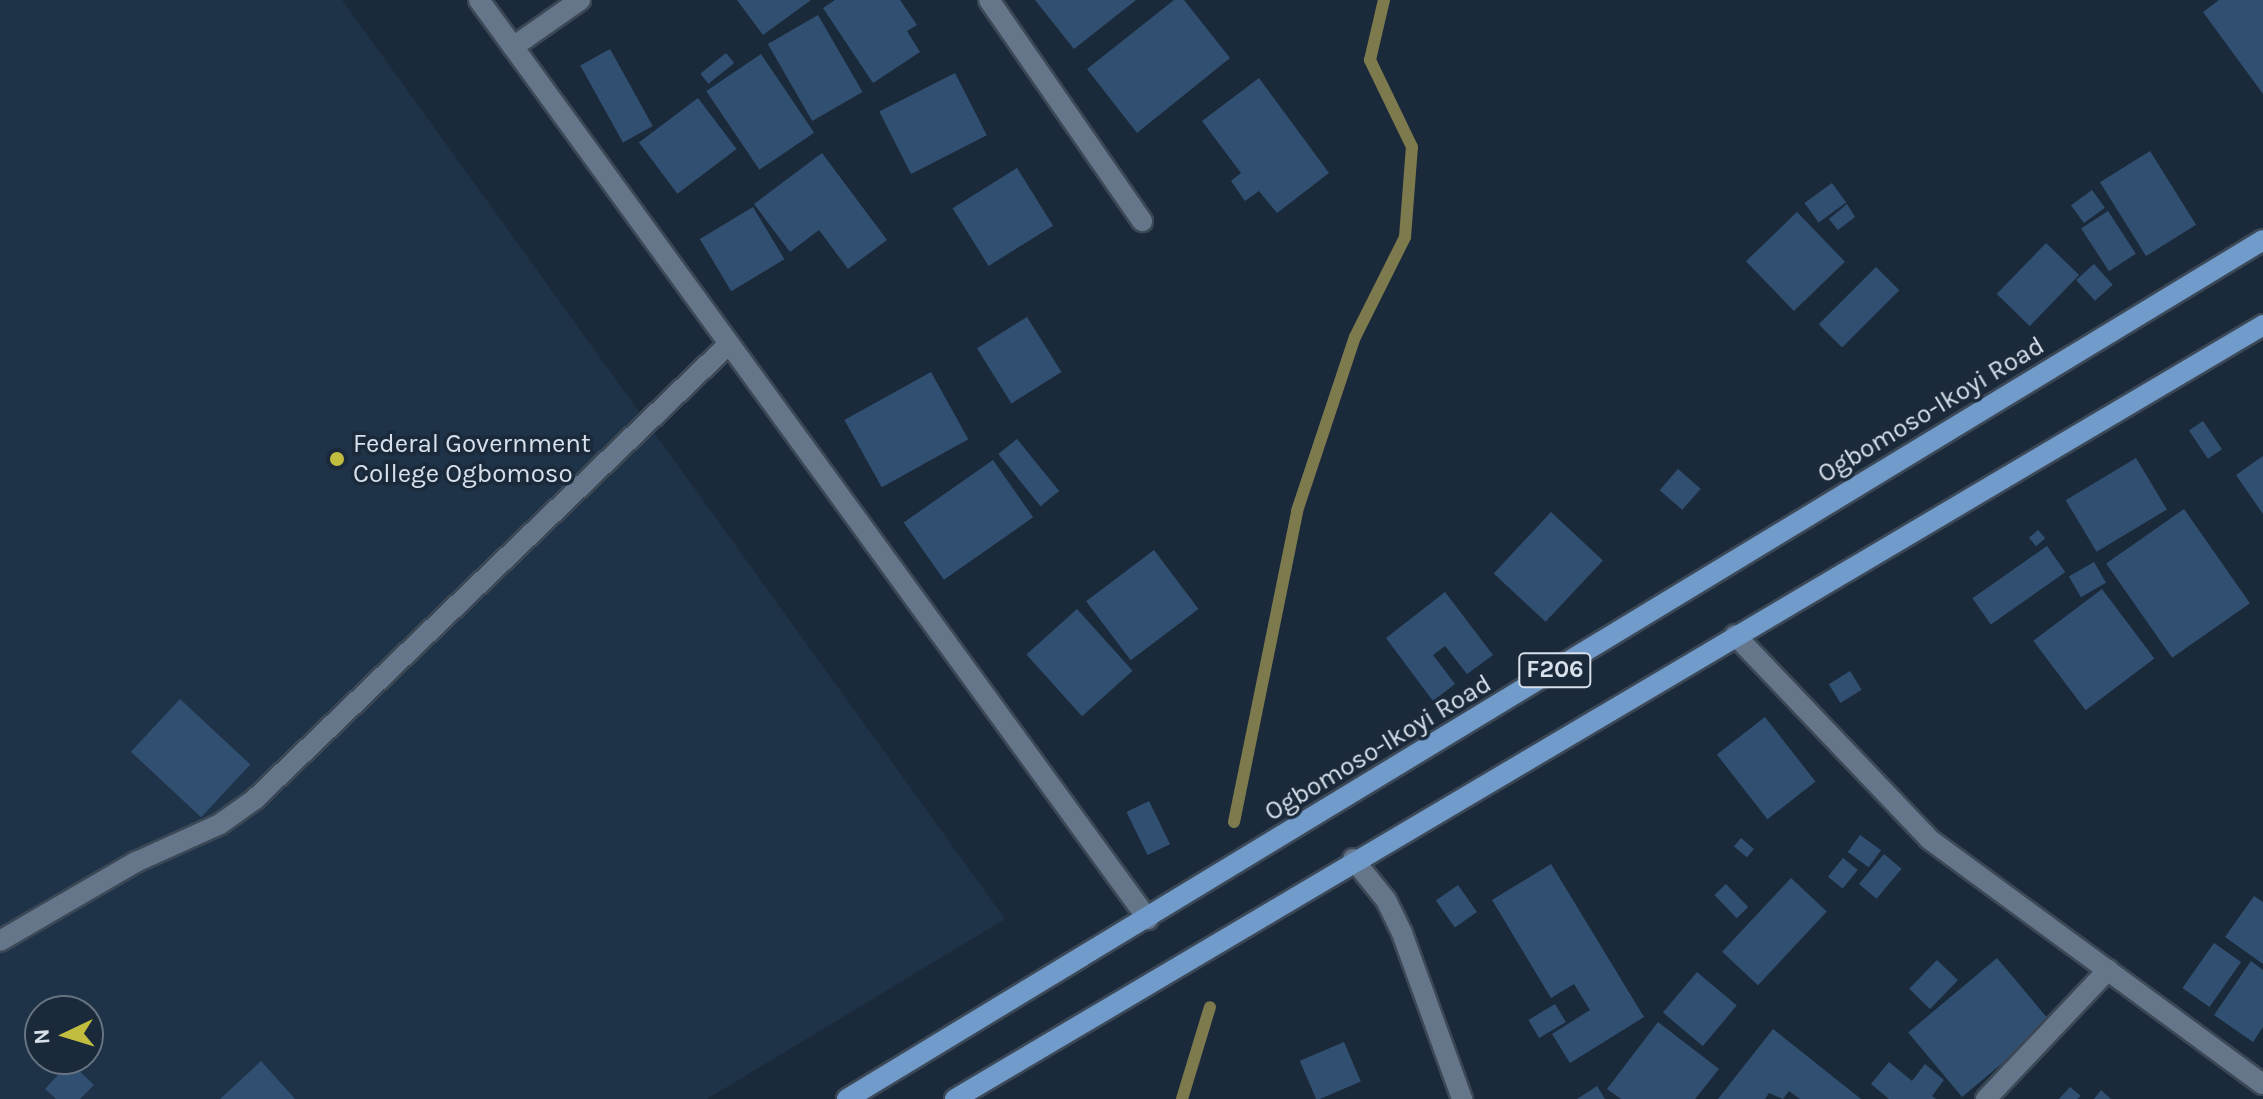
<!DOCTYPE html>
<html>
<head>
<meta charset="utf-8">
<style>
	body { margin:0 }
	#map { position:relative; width:2263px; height:1099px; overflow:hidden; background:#1b2a3a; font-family:Karla,sans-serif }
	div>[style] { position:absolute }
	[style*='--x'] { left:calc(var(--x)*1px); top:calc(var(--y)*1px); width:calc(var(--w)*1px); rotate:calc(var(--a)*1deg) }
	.built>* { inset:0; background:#1f3348 }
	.stream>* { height:12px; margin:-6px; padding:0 6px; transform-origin:6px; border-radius:6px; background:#7d7b4d }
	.building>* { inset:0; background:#315071; transform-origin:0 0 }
	.roads { filter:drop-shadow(2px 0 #3c4856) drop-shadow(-2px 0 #3c4856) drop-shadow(0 2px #3c4856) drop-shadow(0 -2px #3c4856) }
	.minor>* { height:20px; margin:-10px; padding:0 10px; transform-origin:10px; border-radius:10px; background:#65768a }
	.major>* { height:20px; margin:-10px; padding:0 10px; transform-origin:10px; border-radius:10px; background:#709bca }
	.dots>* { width:22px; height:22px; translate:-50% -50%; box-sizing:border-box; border:4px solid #1b2a3a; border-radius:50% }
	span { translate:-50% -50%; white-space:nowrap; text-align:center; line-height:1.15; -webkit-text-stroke:7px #1b2a3a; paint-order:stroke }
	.shield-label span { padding:2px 6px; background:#1b2a3a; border:2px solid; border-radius:6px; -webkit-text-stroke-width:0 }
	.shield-label { font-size:24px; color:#d7e0eb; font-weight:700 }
	.street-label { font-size:26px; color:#d7e0eb }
	.poi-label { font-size:26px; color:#d7e0eb }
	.left { translate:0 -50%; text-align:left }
	.north { position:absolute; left:24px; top:995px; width:80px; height:80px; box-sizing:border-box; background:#1b2a3a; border:2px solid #667381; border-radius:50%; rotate:266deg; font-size:22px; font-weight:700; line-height:32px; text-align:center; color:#d7e0eb }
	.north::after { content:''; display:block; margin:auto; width:28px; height:36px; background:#c2bd3f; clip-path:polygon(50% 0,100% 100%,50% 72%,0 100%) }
</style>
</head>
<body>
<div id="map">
	<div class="built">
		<div style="clip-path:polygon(evenodd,0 0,342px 0,1005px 919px,707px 1099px,0 1099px,0 0,40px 1011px,88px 1011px,88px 1059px,40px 1059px,40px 1011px)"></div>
	</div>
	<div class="stream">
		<div style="--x:1234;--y:822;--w:317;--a:-78.5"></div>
		<div style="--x:1297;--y:511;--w:183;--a:-71.6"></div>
		<div style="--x:1355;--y:337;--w:112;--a:-63.4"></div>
		<div style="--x:1405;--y:237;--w:90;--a:-85.6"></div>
		<div style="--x:1412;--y:147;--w:97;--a:-115.8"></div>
		<div style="--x:1370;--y:60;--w:62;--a:-76.9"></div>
		<div style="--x:1182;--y:1099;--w:96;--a:-73.1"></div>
	</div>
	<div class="building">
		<div style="clip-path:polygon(737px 0,811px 0,763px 35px)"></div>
		<div style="clip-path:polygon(835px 0,900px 0,917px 25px,907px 31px,920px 52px,873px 83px,823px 8px)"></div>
		<div style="clip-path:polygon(1035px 0,1136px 0,1074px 49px)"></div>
		<div style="clip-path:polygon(1174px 0,1184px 0,1230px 58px,1137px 133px,1087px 69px)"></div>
		<div style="clip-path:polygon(2219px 0,2263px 0,2263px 94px,2203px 12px)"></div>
		<div style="left:818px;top:15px;width:89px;height:58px;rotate:60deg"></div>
		<div style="left:610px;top:49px;width:88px;height:34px;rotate:61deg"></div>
		<div style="left:726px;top:53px;width:13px;height:33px;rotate:51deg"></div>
		<div style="left:761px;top:54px;width:95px;height:66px;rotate:56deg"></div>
		<div style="left:955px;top:73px;width:70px;height:85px;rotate:63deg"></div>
		<div style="clip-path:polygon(1259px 78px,1329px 173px,1277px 213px,1259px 191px,1245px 201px,1231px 181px,1241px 173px,1202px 121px)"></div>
		<div style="left:698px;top:98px;width:64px;height:74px;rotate:53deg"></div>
		<div style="left:2150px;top:151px;width:87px;height:59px;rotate:58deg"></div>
		<div style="clip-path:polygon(822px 153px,887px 240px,848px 269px,819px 230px,790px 252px,754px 204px)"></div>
		<div style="left:1017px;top:168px;width:68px;height:76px;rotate:58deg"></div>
		<div style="left:1832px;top:183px;width:24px;height:34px;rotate:54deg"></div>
		<div style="left:2092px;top:190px;width:22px;height:26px;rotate:54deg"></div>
		<div style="clip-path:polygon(1847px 204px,1855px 217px,1838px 230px,1829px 219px)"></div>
		<div style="left:753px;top:207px;width:61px;height:62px;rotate:59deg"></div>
		<div style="left:2108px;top:211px;width:51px;height:32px;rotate:57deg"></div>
		<div style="left:1797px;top:212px;width:69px;height:71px;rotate:46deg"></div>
		<div style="left:2046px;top:243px;width:46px;height:71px;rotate:44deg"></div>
		<div style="left:2094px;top:264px;width:28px;height:24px;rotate:48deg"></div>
		<div style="left:1876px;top:267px;width:33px;height:81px;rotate:45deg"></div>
		<div style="left:1027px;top:317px;width:65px;height:59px;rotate:58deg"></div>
		<div style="left:931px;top:372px;width:77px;height:99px;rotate:61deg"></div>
		<div style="left:2203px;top:421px;width:34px;height:17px;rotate:56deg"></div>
		<div style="left:1017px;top:439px;width:67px;height:24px;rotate:51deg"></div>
		<div style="clip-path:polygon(2263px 456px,2263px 514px,2236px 475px)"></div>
		<div style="left:2136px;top:458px;width:60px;height:82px;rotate:59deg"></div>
		<div style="left:993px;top:460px;width:70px;height:109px;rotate:55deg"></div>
		<div style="left:1678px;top:469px;width:30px;height:28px;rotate:41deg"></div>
		<div style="left:2184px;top:509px;width:115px;height:95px;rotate:55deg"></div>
		<div style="left:1551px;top:512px;width:71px;height:84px;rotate:43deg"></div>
		<div style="left:2038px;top:530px;width:11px;height:12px;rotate:49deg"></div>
		<div style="left:2047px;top:546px;width:32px;height:91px;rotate:55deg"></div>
		<div style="left:1154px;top:550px;width:74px;height:85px;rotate:53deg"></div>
		<div style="left:2094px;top:562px;width:24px;height:29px;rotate:60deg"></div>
		<div style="left:2102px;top:589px;width:87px;height:86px;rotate:53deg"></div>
		<div style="clip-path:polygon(1445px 592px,1493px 655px,1467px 674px,1445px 646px,1433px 655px,1455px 684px,1433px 701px,1386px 638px)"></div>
		<div style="left:1077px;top:609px;width:83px;height:68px;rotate:48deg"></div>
		<div style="left:1850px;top:671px;width:22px;height:25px;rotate:58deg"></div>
		<div style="left:180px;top:699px;width:96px;height:72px;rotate:43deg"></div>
		<div style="left:1765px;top:717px;width:82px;height:61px;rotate:52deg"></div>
		<div style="left:1149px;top:801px;width:48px;height:25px;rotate:64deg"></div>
		<div style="left:1860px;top:835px;width:26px;height:21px;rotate:36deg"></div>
		<div style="left:1741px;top:838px;width:17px;height:11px;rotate:40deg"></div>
		<div style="left:1884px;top:854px;width:23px;height:39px;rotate:40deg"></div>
		<div style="left:1843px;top:858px;width:19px;height:24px;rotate:39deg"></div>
		<div style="clip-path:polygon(1551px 864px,1644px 1017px,1570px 1063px,1552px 1034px,1590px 1010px,1574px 984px,1551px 998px,1492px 900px)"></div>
		<div style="left:1791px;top:878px;width:49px;height:101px;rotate:43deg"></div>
		<div style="left:1726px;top:884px;width:32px;height:16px;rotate:46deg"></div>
		<div style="left:1458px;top:885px;width:33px;height:27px;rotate:55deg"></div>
		<div style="clip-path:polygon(2254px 896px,2263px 902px,2263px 964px,2225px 937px)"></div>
		<div style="left:2214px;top:943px;width:33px;height:55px;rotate:35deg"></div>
		<div style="left:1997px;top:958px;width:84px;height:116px;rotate:50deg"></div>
		<div style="left:1937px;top:960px;width:29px;height:40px;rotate:44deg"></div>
		<div style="clip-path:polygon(2251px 961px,2263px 970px,2263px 1027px,2253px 1042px,2214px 1015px)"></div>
		<div style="left:1697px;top:972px;width:52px;height:53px;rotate:40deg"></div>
		<div style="left:1555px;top:1004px;width:21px;height:31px;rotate:59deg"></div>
		<div style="clip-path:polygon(1658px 1022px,1719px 1069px,1695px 1099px,1621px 1099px,1607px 1089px)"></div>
		<div style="clip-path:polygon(1773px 1029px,1861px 1099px,1800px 1099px,1789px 1091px,1783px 1099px,1769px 1093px,1765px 1099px,1718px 1099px)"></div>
		<div style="left:1344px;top:1042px;width:43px;height:48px;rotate:67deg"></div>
		<div style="clip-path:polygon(261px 1061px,295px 1099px,220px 1099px)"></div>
		<div style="clip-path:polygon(70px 1062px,94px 1085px,80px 1099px,56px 1099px,45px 1089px)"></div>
		<div style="clip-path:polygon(1889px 1062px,1912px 1081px,1925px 1064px,1944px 1080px,1932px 1096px,1936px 1099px,1889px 1099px,1871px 1084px)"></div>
		<div style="clip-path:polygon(1597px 1086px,1605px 1099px,1577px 1099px)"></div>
		<div style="clip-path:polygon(2070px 1087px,2081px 1096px,2077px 1099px,2059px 1099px)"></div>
		<div style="clip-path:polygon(2101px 1090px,2111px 1099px,2094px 1099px)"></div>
	</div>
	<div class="roads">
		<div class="minor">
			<div style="--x:479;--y:0;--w:1137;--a:53.95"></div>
			<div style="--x:989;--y:0;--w:269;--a:55.3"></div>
			<div style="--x:513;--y:47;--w:82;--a:-35"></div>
			<div style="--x:1735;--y:635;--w:282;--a:46.4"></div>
			<div style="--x:1929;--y:839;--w:414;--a:36.3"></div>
			<div style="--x:1353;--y:859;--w:53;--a:51.2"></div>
			<div style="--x:1386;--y:900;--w:37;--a:64"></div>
			<div style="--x:1402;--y:933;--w:177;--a:70.1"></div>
			<div style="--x:0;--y:941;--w:157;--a:-30.2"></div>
			<div style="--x:136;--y:862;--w:92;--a:-24.3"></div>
			<div style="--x:220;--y:824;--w:43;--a:-35.5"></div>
			<div style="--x:255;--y:799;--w:657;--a:-43.83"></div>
			<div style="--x:1986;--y:1099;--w:178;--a:-46.6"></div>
		</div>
		<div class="major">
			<div style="--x:847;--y:1099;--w:1656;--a:-31.24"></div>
			<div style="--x:955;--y:1099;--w:1520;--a:-30.61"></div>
		</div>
	</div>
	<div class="dots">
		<div style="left:337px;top:459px;background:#c2bd3f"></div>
	</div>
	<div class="shield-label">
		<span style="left:1555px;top:670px">F206</span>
	</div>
	<div class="street-label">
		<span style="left:1931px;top:410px;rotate:-31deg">Ogbomoso-Ikoyi Road</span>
		<span style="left:1378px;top:748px;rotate:-31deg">Ogbomoso-Ikoyi Road</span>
	</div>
	<div class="poi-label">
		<span class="left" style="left:353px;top:459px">Federal Government<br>College Ogbomoso</span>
	</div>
	<div class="north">N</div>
</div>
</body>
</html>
